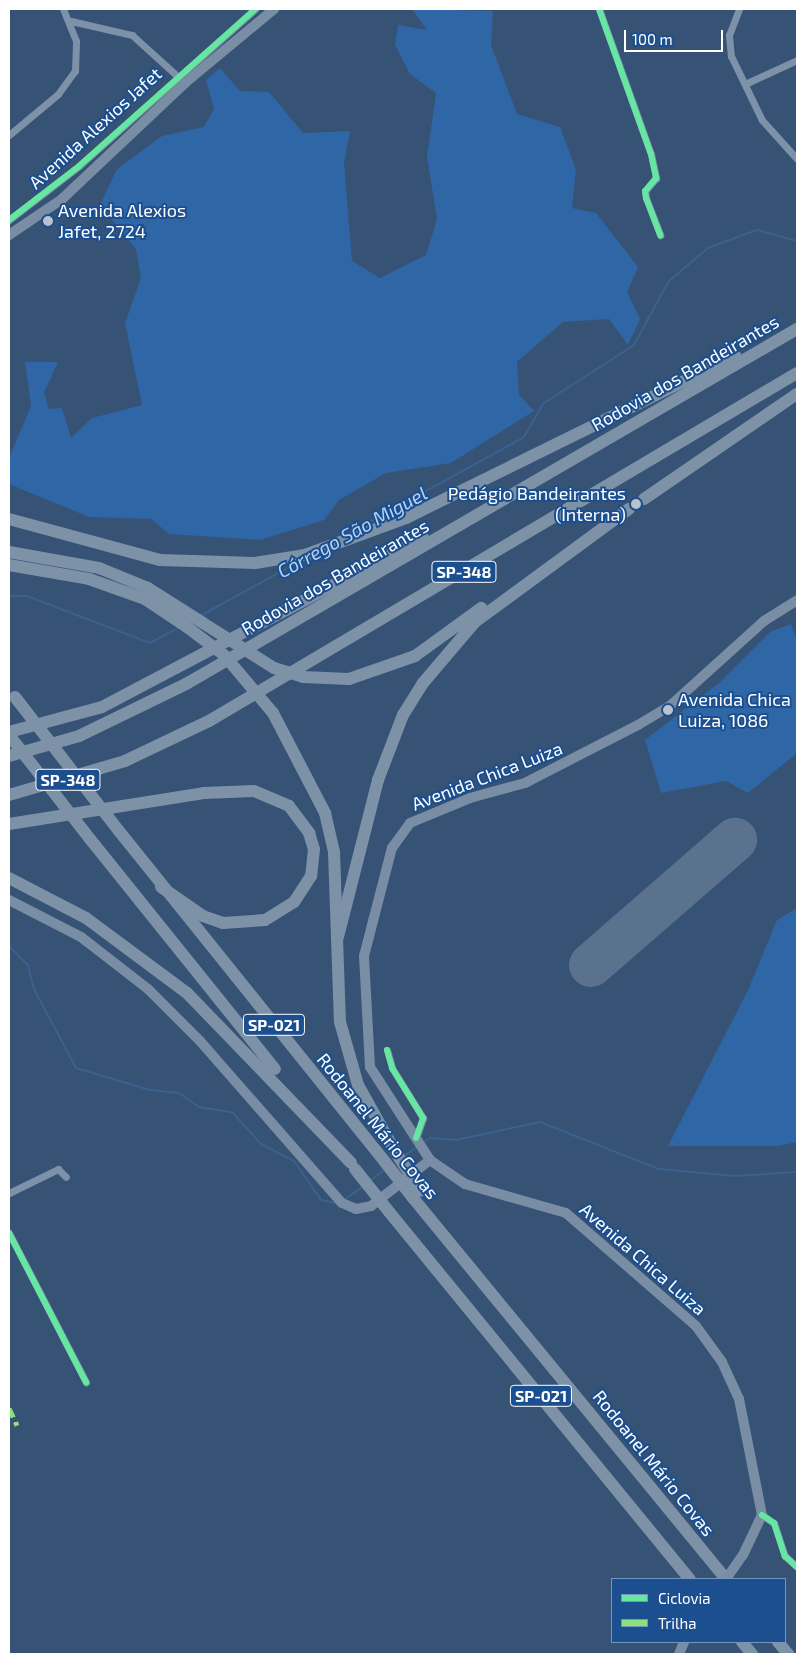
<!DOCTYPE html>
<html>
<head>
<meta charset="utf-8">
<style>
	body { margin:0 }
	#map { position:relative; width:806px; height:1663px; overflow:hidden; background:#365274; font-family:"Exo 2",sans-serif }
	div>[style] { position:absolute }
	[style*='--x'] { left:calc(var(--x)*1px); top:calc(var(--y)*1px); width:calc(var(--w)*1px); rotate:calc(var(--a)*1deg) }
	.green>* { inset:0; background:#2f66a5 }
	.stream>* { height:2px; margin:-1px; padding:0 1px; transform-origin:1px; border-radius:1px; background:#3b618d }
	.runway>* { height:44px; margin:-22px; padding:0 22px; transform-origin:22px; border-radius:22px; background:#5a728e }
	.street>* { height:7px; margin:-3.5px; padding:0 3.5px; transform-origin:3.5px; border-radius:3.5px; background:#7d92a8 }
	.secondary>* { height:10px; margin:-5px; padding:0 5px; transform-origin:5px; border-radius:5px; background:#798da4 }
	.highway>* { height:12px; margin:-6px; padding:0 6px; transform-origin:6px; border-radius:6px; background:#7e92a7 }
	.secondary-bridge>* { height:10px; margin:-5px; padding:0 5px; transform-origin:5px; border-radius:5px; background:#798da4 }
	.highway-bridge>* { height:12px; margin:-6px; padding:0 6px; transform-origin:6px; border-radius:6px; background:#7e92a7 }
	.quiet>* { height:5px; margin-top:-2.5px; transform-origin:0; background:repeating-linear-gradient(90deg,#8de07e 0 10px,transparent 0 15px) }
	.cycleway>* { height:6px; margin:-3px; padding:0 3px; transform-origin:3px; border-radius:3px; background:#66e7a1 }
	.dots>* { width:14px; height:14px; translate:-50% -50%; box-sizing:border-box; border:2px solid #1b4f8f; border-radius:50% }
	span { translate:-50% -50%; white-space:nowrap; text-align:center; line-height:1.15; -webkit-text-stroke:4px #1b4f8f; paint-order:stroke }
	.shield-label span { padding:1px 4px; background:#1b4f8f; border:1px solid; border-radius:4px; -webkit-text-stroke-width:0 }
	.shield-label { font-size:16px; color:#fff; font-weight:700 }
	.street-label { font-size:18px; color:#fff }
	.poi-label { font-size:18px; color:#fff }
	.left { translate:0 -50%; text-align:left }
	.right { translate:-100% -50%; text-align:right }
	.water-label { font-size:19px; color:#b5d3f5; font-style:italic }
	.frame { position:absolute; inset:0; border:10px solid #fff; pointer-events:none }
	.legend { position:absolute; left:611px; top:1578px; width:175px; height:65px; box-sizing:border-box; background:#1b4f8f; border:1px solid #7695bc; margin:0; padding:6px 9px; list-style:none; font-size:15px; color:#fff }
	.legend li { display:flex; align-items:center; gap:10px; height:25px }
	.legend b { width:25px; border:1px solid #7695bc }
	.scale { position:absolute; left:624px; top:30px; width:99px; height:22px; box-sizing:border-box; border:2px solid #fff; border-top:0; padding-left:6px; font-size:15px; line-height:18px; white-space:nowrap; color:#fff; -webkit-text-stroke:4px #1b4f8f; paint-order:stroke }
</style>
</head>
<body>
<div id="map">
	<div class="green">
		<div style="clip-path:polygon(412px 9px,493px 11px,491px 45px,517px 114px,560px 127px,576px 170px,572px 208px,596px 213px,638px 267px,627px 292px,640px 319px,628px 345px,609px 319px,563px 322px,517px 362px,519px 395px,534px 411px,451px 463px,386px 473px,339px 500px,324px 520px,260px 540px,169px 534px,151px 519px,89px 517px,9px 484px,9px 458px,31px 406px,25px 362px,58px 362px,44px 393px,49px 409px,62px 408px,71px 438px,92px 418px,142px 405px,125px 323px,141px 278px,136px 249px,100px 205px,117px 169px,162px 136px,204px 127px,214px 109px,206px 80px,220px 68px,240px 91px,269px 92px,303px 133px,350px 131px,344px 163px,352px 261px,380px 278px,426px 255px,437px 219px,427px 157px,436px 93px,410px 74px,395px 45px,398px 25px,427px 30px)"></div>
		<div style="clip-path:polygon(791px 624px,797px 640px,797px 753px,748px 793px,726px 781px,661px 793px,645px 740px,720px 682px,770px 632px)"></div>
		<div style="clip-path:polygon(797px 908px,797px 1142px,778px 1146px,668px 1146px,749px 988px,777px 920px)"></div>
	</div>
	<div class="stream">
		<div style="--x:355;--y:530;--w:193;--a:-28.8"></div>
		<div style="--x:524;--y:437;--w:39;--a:-60"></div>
		<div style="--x:544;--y:403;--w:107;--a:-32.8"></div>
		<div style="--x:634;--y:345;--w:72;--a:-61.6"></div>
		<div style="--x:668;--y:282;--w:52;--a:-40.4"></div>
		<div style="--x:708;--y:248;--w:52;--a:-20.2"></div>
		<div style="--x:757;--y:230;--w:41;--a:15.4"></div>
		<div style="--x:9;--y:596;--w:18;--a:0"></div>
		<div style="--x:27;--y:596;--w:132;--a:20.9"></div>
		<div style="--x:150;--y:643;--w:32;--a:-28"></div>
		<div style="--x:200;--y:616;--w:111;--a:-28.7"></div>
		<div style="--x:9;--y:946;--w:27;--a:45"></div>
		<div style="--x:28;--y:965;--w:25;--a:76"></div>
		<div style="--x:34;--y:989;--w:89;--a:62"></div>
		<div style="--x:76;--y:1068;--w:77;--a:16.6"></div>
		<div style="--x:150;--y:1090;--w:29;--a:6"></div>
		<div style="--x:179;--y:1093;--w:24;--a:35"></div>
		<div style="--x:199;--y:1107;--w:33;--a:9"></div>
		<div style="--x:232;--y:1112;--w:43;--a:47.8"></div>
		<div style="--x:261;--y:1144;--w:37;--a:27"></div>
		<div style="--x:294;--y:1161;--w:47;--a:55.3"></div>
		<div style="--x:321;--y:1200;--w:17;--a:13"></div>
		<div style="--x:423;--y:1143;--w:9;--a:-36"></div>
		<div style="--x:430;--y:1138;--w:26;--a:4"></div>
		<div style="--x:456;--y:1140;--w:86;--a:-12.1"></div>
		<div style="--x:540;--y:1122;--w:128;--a:21.6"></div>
		<div style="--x:659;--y:1169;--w:77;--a:5.2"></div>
		<div style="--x:736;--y:1176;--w:61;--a:-3.8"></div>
		<div style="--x:404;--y:1156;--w:16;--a:-35"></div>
		<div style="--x:370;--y:1181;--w:18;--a:-38"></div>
		<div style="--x:344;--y:1200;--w:22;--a:-36"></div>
	</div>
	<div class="runway">
		<div style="--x:591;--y:965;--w:191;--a:-41"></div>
	</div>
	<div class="street">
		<div style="--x:599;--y:9;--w:154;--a:70.3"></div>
		<div style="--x:651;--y:154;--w:25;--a:78"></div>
		<div style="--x:656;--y:178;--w:17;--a:130"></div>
		<div style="--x:645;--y:191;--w:7;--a:82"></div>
		<div style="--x:646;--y:198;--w:40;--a:69"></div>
		<div style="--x:739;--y:9;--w:28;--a:111"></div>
		<div style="--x:729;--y:35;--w:21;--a:85"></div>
		<div style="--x:731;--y:56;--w:71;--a:64.2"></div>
		<div style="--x:762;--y:120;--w:52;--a:48.1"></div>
		<div style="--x:71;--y:21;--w:63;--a:12.9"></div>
		<div style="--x:132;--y:35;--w:72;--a:42.2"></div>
		<div style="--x:745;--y:84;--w:57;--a:-24.8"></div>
		<div style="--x:9;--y:135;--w:64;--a:-39.9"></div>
		<div style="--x:58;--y:94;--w:29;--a:-54"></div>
		<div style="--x:75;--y:71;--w:30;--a:-88"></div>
		<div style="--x:76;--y:41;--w:35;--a:-112"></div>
		<div style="--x:9;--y:220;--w:88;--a:-37.6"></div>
		<div style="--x:79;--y:166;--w:236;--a:-41.7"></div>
		<div style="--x:387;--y:1050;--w:19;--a:74"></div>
		<div style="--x:392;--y:1068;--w:59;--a:58.2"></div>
		<div style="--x:423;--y:1118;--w:21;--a:109"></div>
		<div style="--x:9;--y:1193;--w:55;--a:-26.1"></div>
		<div style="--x:58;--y:1169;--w:11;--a:45"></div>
		<div style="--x:9;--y:1233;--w:168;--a:62.7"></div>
		<div style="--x:762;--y:1515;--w:14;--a:34"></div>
		<div style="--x:774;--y:1523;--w:35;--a:72"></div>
		<div style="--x:785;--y:1556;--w:16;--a:43"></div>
	</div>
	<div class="secondary">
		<div style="--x:9;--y:235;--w:64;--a:-34.2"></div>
		<div style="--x:62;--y:199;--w:169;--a:-43.3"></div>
		<div style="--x:185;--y:83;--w:116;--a:-39.7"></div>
		<div style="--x:9;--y:900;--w:81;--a:27.2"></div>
		<div style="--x:81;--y:937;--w:85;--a:37.8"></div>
		<div style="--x:148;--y:989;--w:74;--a:45"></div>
		<div style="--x:200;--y:1041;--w:215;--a:48.8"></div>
		<div style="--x:342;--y:1203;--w:15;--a:23"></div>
		<div style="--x:356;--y:1209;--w:15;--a:-11"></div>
		<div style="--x:371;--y:1206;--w:75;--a:-37.9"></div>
		<div style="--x:743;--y:1555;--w:44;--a:-64.6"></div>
		<div style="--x:762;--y:1515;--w:118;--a:-101.2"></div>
		<div style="--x:739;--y:1399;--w:41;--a:-114.7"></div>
		<div style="--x:722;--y:1362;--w:44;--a:-125.8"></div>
		<div style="--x:696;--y:1326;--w:172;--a:-139"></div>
		<div style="--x:566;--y:1213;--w:105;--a:-164"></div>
		<div style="--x:465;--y:1184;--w:42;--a:-145.6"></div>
		<div style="--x:430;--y:1160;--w:111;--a:-122.8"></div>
		<div style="--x:370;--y:1067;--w:111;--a:-93.1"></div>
		<div style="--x:364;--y:956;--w:112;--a:-75.5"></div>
		<div style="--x:392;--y:848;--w:31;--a:-54"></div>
		<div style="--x:410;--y:823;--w:65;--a:-22.6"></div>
		<div style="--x:470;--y:798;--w:57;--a:-15.3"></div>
		<div style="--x:525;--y:783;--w:127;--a:-27.2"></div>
		<div style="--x:638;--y:725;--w:39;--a:-31"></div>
		<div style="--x:671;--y:705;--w:125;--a:-42.1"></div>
		<div style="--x:764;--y:621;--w:39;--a:-32"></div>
		<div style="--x:679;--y:1654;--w:13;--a:-67"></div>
	</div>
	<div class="highway">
		<div style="--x:644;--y:499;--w:186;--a:-34.5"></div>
		<div style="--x:9;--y:519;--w:156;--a:15.2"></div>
		<div style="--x:160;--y:560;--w:95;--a:1.8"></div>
		<div style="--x:255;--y:563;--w:51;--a:-9.1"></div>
		<div style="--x:305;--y:555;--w:108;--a:-20.1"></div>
		<div style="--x:406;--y:518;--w:367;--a:-26.2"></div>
		<div style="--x:9;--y:552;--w:91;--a:10.1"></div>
		<div style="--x:99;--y:568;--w:53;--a:22.2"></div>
		<div style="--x:148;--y:588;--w:65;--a:32.5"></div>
		<div style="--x:9;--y:565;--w:81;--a:9.9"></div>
		<div style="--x:89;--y:579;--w:59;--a:19.7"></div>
		<div style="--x:145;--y:599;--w:50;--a:33.7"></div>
		<div style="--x:349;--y:679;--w:70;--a:-19.2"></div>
		<div style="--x:415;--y:656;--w:82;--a:-36"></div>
		<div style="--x:273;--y:713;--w:113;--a:62.5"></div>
		<div style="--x:325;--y:813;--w:40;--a:77"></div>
		<div style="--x:334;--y:852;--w:170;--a:88"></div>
		<div style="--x:340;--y:1022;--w:66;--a:74.1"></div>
		<div style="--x:358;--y:1085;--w:78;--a:60.8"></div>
		<div style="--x:9;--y:732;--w:96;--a:-15"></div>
		<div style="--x:102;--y:707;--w:363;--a:-27.8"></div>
		<div style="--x:9;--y:756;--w:73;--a:-15.9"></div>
		<div style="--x:79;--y:736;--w:119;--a:-25.9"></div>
		<div style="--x:186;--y:684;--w:707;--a:-30.16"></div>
		<div style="--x:9;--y:795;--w:121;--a:-16.3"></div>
		<div style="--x:125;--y:761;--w:93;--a:-25.5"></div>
		<div style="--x:209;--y:721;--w:683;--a:-30.62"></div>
		<div style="--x:9;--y:824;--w:197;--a:-9"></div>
		<div style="--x:204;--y:793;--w:50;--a:-2.3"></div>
		<div style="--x:254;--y:791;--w:38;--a:23"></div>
		<div style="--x:289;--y:806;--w:34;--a:53"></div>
		<div style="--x:309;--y:833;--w:17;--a:73"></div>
		<div style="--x:314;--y:849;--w:27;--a:96"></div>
		<div style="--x:311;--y:876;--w:31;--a:123"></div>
		<div style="--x:294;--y:902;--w:34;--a:148"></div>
		<div style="--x:265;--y:920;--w:42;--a:175.9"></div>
		<div style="--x:223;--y:923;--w:21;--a:-161"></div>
		<div style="--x:203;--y:916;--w:51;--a:-145.4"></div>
		<div style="--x:119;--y:831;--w:425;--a:51.2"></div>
		<div style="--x:90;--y:839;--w:295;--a:51.2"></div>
		<div style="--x:9;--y:878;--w:87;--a:27.5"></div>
		<div style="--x:86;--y:918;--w:126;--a:36.6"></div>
		<div style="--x:187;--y:993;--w:236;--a:46"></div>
		<div style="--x:338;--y:937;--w:162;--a:-75.7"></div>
		<div style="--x:378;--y:780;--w:70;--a:-69"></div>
		<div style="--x:403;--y:715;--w:38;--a:-58"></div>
		<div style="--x:423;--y:683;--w:80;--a:-49.6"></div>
		<div style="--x:475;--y:622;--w:191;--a:-36.3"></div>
		<div style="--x:413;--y:1198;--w:493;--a:50.6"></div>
		<div style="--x:390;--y:1213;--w:473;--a:50.7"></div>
		<div style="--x:742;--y:1642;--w:16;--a:50"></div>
		<div style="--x:778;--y:1642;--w:16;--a:50"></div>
	</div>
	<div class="secondary-bridge">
		<div style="--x:726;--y:1579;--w:29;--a:-55"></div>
	</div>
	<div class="highway-bridge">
		<div style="--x:203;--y:623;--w:84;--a:32.4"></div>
		<div style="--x:274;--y:668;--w:30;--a:17"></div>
		<div style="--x:303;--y:677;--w:46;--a:2.5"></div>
		<div style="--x:187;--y:627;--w:46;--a:37.1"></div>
		<div style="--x:224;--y:655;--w:76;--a:49.8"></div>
		<div style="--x:15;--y:697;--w:170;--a:52.2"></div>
		<div style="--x:9;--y:735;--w:132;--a:52.1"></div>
		<div style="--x:396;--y:1153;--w:45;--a:56.7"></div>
		<div style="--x:385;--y:1162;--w:46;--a:52.1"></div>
		<div style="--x:355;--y:1169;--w:56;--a:51.5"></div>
	</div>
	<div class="quiet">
		<div style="--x:9;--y:1408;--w:19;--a:65"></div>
	</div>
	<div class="cycleway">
		<div style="--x:599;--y:9;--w:154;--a:70.3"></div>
		<div style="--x:651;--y:154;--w:25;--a:78"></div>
		<div style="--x:656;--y:178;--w:17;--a:130"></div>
		<div style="--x:645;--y:191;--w:7;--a:82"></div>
		<div style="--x:646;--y:198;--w:40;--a:69"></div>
		<div style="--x:9;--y:220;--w:88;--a:-37.6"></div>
		<div style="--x:79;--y:166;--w:236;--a:-41.7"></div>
		<div style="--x:387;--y:1050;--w:19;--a:74"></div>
		<div style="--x:392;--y:1068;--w:59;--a:58.2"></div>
		<div style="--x:423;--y:1118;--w:21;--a:109"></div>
		<div style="--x:9;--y:1233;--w:168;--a:62.7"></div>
		<div style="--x:762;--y:1515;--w:14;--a:34"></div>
		<div style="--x:774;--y:1523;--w:35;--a:72"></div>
		<div style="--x:785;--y:1556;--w:16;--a:43"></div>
	</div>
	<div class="dots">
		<div style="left:48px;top:221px;background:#b9c2ce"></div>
		<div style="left:636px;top:504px;background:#b9c2ce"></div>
		<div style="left:668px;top:710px;background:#b9c2ce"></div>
	</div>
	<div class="shield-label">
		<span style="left:464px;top:572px">SP-348</span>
		<span style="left:68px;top:780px">SP-348</span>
		<span style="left:274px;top:1025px">SP-021</span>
		<span style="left:541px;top:1396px">SP-021</span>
	</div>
	<div class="street-label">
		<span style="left:95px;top:128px;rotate:-42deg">Avenida Alexios Jafet</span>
		<span style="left:685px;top:373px;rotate:-30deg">Rodovia dos Bandeirantes</span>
		<span style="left:335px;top:577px;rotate:-30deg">Rodovia dos Bandeirantes</span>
		<span style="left:487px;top:776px;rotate:-21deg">Avenida Chica Luiza</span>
		<span style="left:378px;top:1126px;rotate:51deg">Rodoanel Mário Covas</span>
		<span style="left:643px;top:1259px;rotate:41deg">Avenida Chica Luiza</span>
		<span style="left:654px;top:1463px;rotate:51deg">Rodoanel Mário Covas</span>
	</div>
	<div class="poi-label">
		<span class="left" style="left:58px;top:221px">Avenida Alexios<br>Jafet, 2724</span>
		<span class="right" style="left:626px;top:504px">Pedágio Bandeirantes<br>(Interna)</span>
		<span class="left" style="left:678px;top:710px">Avenida Chica<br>Luiza, 1086</span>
	</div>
	<div class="water-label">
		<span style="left:352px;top:532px;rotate:-29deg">Córrego São Miguel</span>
	</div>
	<div class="frame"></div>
	<ul class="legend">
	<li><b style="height:6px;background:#66e7a1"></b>Ciclovia</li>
	<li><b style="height:6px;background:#8de07e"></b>Trilha</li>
	</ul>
	<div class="scale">100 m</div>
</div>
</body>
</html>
